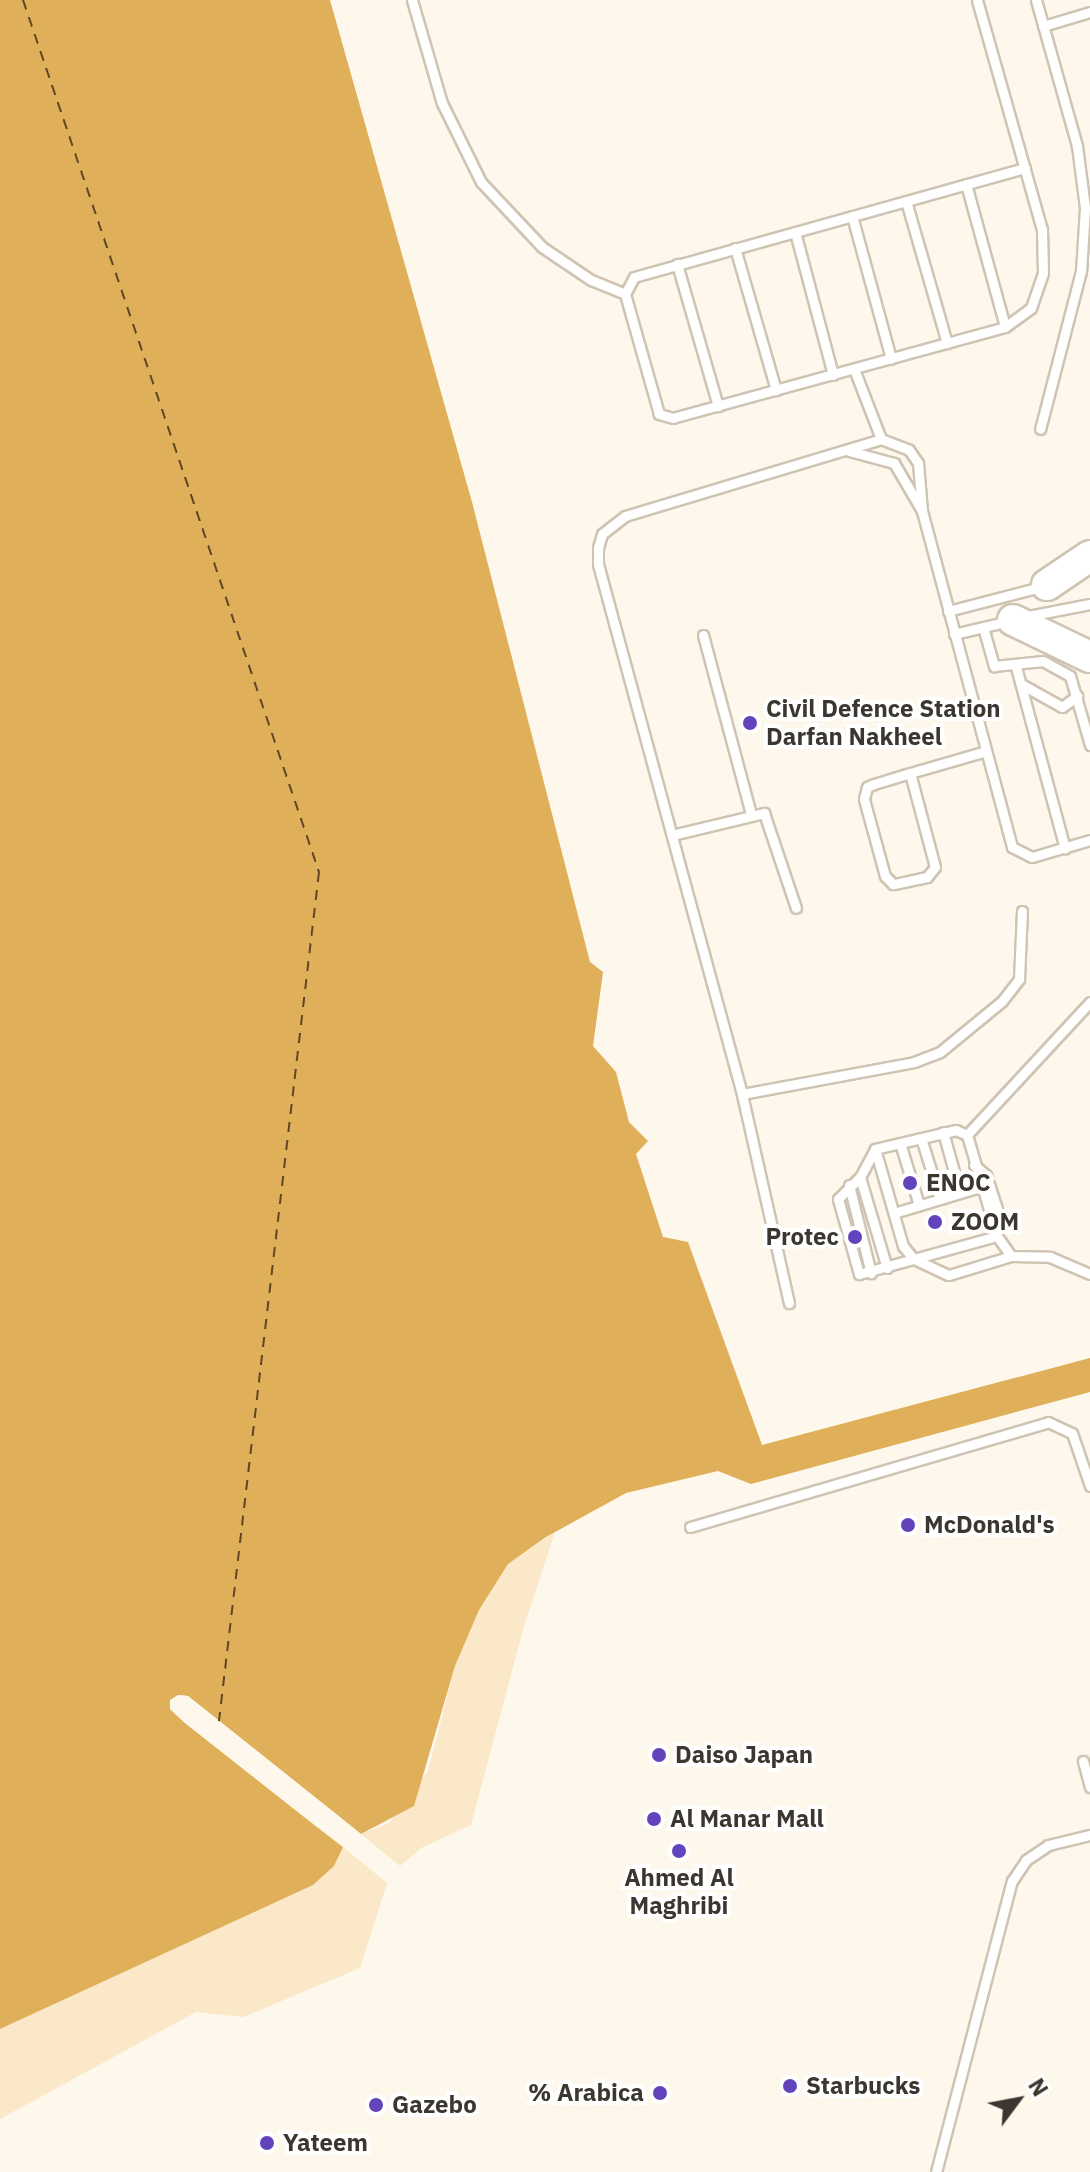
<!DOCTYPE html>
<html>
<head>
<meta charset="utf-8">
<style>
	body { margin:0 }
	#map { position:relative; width:1090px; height:2172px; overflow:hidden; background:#fdf7ec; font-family:"IBM Plex Sans",sans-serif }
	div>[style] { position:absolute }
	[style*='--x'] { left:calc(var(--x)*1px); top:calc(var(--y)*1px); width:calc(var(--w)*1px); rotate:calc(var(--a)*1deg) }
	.green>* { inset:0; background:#fae8c9 }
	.water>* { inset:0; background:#dfaf59 }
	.pier>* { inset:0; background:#fdf7ec }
	.ferry>* { height:2px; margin-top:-1px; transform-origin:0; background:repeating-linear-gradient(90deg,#5d4824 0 10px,transparent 0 18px) }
	.roads { filter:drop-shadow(2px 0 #cfc4b3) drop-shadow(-2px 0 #cfc4b3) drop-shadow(0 2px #cfc4b3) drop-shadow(0 -2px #cfc4b3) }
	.lane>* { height:9px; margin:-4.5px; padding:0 4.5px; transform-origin:4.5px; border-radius:4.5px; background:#fff }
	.primary>* { height:30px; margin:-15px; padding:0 15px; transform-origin:15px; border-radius:15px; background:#fff }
	.dots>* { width:22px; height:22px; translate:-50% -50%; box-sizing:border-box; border:4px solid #fff; border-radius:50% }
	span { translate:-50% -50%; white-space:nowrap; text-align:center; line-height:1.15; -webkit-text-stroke:8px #fff; paint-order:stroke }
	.poi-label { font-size:24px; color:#3b3730; font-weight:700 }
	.left { translate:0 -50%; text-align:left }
	.right { translate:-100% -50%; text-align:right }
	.north { position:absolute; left:978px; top:2060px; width:80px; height:80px; -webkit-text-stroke:6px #fff; paint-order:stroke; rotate:58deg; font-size:22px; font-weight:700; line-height:32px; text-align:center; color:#3b3730 }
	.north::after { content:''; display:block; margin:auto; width:28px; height:36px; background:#3b3730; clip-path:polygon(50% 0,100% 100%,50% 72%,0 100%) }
</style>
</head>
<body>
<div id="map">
	<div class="green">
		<div style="clip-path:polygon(555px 1532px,524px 1626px,471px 1825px,421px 1848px,400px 1866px,361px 1834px,389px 1823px,428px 1771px,455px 1666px,479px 1610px,508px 1564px)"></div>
		<div style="clip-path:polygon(343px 1847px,387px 1883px,360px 1968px,243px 2017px,196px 2012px,0 2119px,0 2029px,313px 1885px,334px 1866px)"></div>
	</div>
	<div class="water">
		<div style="clip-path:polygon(0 0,330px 0,472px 502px,590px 962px,603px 972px,593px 1046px,616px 1072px,629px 1122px,648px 1141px,636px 1154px,663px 1237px,688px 1242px,762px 1445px,1090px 1358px,1090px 1392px,751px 1484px,718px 1471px,626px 1493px,546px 1537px,508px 1564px,479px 1610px,455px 1666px,414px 1806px,361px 1834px,188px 1696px,178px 1695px,170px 1709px,185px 1723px,343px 1847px,334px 1866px,313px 1885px,0 2029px)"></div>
	</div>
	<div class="pier">
		<div style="clip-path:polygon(178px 1695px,188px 1696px,365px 1837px,186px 1700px,174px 1702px,187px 1720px,346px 1850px,185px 1723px,170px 1709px,170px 1700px)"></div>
	</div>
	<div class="ferry">
		<div style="--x:23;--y:0;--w:921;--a:71.25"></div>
		<div style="--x:319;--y:872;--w:855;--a:96.72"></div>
	</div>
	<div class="roads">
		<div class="lane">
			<div style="--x:412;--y:0;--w:107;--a:73.8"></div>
			<div style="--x:442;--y:103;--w:88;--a:63.7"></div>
			<div style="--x:481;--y:182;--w:89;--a:46.8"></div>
			<div style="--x:542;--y:247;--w:59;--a:34"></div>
			<div style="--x:591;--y:280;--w:37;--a:22"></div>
			<div style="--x:977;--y:0;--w:238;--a:74.2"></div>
			<div style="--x:1042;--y:229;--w:44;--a:88.7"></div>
			<div style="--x:1043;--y:273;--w:37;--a:109"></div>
			<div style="--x:1031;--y:308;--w:32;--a:144"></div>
			<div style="--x:1005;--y:327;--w:344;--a:164.7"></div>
			<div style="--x:673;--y:418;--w:15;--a:-164"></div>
			<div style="--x:659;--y:414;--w:125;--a:-105.8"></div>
			<div style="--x:625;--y:294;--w:19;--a:-62"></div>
			<div style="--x:634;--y:277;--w:406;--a:-15.6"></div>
			<div style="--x:1036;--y:0;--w:152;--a:74.3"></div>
			<div style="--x:1077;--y:146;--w:63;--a:82.6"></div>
			<div style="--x:1085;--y:208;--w:63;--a:93.6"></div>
			<div style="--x:1081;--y:271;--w:163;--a:104.5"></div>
			<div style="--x:1043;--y:26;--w:49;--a:-16.6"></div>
			<div style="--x:966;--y:184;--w:148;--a:74.7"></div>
			<div style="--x:906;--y:201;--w:148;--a:73.9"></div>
			<div style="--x:852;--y:216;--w:148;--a:74.7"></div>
			<div style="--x:795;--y:232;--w:148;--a:75.1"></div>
			<div style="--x:735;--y:248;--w:148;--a:73.9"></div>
			<div style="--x:677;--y:264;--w:148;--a:73.9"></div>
			<div style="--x:854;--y:369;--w:75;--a:68.9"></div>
			<div style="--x:849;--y:451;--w:47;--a:14.9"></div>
			<div style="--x:894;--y:463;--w:56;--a:59.7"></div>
			<div style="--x:922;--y:511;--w:348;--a:75"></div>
			<div style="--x:1012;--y:847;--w:22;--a:27"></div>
			<div style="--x:1032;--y:857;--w:60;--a:-16.3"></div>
			<div style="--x:948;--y:611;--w:99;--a:-14.6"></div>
			<div style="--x:1023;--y:617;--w:68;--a:-11"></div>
			<div style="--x:983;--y:627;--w:41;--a:74.2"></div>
			<div style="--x:994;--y:666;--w:49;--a:-5.8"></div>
			<div style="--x:1043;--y:661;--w:31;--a:29"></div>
			<div style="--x:1070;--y:676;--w:72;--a:73.8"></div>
			<div style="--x:954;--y:634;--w:57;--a:-13.3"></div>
			<div style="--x:703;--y:635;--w:185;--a:75"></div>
			<div style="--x:1016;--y:667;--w:188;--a:74.9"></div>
			<div style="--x:1021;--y:684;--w:47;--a:29.3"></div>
			<div style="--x:1062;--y:707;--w:19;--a:-36"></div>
			<div style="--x:910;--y:773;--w:97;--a:75.1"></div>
			<div style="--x:935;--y:867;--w:13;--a:129"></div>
			<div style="--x:927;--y:877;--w:35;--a:168"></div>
			<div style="--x:893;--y:884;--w:11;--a:-135"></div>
			<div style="--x:885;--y:876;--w:80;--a:-105.3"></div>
			<div style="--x:864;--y:799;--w:12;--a:-76"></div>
			<div style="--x:867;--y:787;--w:8;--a:-23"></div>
			<div style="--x:874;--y:784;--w:38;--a:-17"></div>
			<div style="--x:910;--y:773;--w:79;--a:-16.1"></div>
			<div style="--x:672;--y:835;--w:95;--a:-13.4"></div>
			<div style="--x:764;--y:813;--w:100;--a:71.4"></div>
			<div style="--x:1090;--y:1002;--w:181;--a:132.8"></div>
			<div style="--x:967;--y:1135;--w:105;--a:73.5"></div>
			<div style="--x:997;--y:1236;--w:24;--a:55"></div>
			<div style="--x:1011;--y:1256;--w:39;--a:1"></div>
			<div style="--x:1050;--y:1257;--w:43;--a:23"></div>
			<div style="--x:742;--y:1094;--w:175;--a:-10.5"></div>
			<div style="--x:914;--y:1062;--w:28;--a:-21"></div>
			<div style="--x:940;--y:1052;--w:80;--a:-39.4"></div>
			<div style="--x:1002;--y:1001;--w:28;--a:-52"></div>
			<div style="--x:1019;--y:979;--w:68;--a:-87.5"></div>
			<div style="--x:943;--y:1132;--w:63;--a:74.4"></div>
			<div style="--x:967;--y:1135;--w:12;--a:-156"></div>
			<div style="--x:956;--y:1130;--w:83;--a:166.8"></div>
			<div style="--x:875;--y:1149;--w:101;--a:73.9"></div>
			<div style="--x:903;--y:1246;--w:17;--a:50"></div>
			<div style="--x:914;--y:1259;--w:38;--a:25"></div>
			<div style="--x:949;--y:1275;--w:65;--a:-17"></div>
			<div style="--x:921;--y:1138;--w:64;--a:72.7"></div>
			<div style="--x:900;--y:1143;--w:65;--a:73"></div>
			<div style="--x:875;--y:1149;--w:32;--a:118"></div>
			<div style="--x:860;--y:1177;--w:31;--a:135"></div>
			<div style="--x:838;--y:1199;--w:78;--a:74.4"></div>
			<div style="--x:859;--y:1274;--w:143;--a:-15.4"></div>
			<div style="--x:974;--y:1165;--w:16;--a:40"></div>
			<div style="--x:986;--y:1175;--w:36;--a:72"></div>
			<div style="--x:997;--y:1209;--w:18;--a:99"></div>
			<div style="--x:860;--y:1177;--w:95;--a:73.5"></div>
			<div style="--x:849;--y:1185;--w:91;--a:76"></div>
			<div style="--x:894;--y:1213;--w:90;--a:-16.8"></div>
			<div style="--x:789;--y:1303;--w:214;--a:-102.7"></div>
			<div style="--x:742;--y:1094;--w:549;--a:-105.2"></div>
			<div style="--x:598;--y:564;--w:16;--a:-90"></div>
			<div style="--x:598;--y:548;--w:15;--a:-74"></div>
			<div style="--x:602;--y:534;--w:29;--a:-38"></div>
			<div style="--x:625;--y:516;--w:267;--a:-16.7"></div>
			<div style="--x:881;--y:439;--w:30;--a:21"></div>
			<div style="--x:909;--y:450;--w:16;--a:55"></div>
			<div style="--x:918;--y:463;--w:48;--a:85.2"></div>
			<div style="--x:690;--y:1527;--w:373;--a:-16.3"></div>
			<div style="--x:1048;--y:1422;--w:26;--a:25"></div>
			<div style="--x:1072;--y:1433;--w:56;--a:71.2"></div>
			<div style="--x:1083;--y:1761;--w:27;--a:75"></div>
			<div style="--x:936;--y:2172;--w:301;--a:-75.4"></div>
			<div style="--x:1012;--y:1881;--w:25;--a:-56"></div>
			<div style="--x:1026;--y:1860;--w:27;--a:-34"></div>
			<div style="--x:1048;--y:1845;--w:43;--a:-13.4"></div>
		</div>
		<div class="primary">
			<div style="--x:1047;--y:585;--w:52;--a:-34"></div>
			<div style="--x:1013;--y:620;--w:85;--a:25.7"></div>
		</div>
	</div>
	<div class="dots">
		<div style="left:750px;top:723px;background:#6343bc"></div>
		<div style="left:910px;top:1183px;background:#6343bc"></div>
		<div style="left:935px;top:1222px;background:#6343bc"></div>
		<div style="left:855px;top:1237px;background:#6343bc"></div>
		<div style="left:908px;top:1525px;background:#6343bc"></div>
		<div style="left:659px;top:1755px;background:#6343bc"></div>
		<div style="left:654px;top:1819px;background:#6343bc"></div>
		<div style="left:679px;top:1851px;background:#6343bc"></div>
		<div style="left:790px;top:2086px;background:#6343bc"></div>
		<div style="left:660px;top:2093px;background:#6343bc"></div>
		<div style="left:376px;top:2105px;background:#6343bc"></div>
		<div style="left:267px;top:2143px;background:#6343bc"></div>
	</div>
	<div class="poi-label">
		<span class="left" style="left:766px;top:723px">Civil Defence Station<br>Darfan Nakheel</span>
		<span class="left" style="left:926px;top:1183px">ENOC</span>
		<span class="left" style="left:951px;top:1222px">ZOOM</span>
		<span class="right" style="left:839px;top:1237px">Protec</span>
		<span class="left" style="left:924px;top:1525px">McDonald's</span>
		<span class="left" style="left:675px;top:1755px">Daiso Japan</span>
		<span class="left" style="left:670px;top:1819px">Al Manar Mall</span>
		<span style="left:679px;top:1892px">Ahmed Al<br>Maghribi</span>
		<span class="left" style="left:806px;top:2086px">Starbucks</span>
		<span class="right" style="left:644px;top:2093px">% Arabica</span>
		<span class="left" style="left:392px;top:2105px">Gazebo</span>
		<span class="left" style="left:283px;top:2143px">Yateem</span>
	</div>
	<div class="north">N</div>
</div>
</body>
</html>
